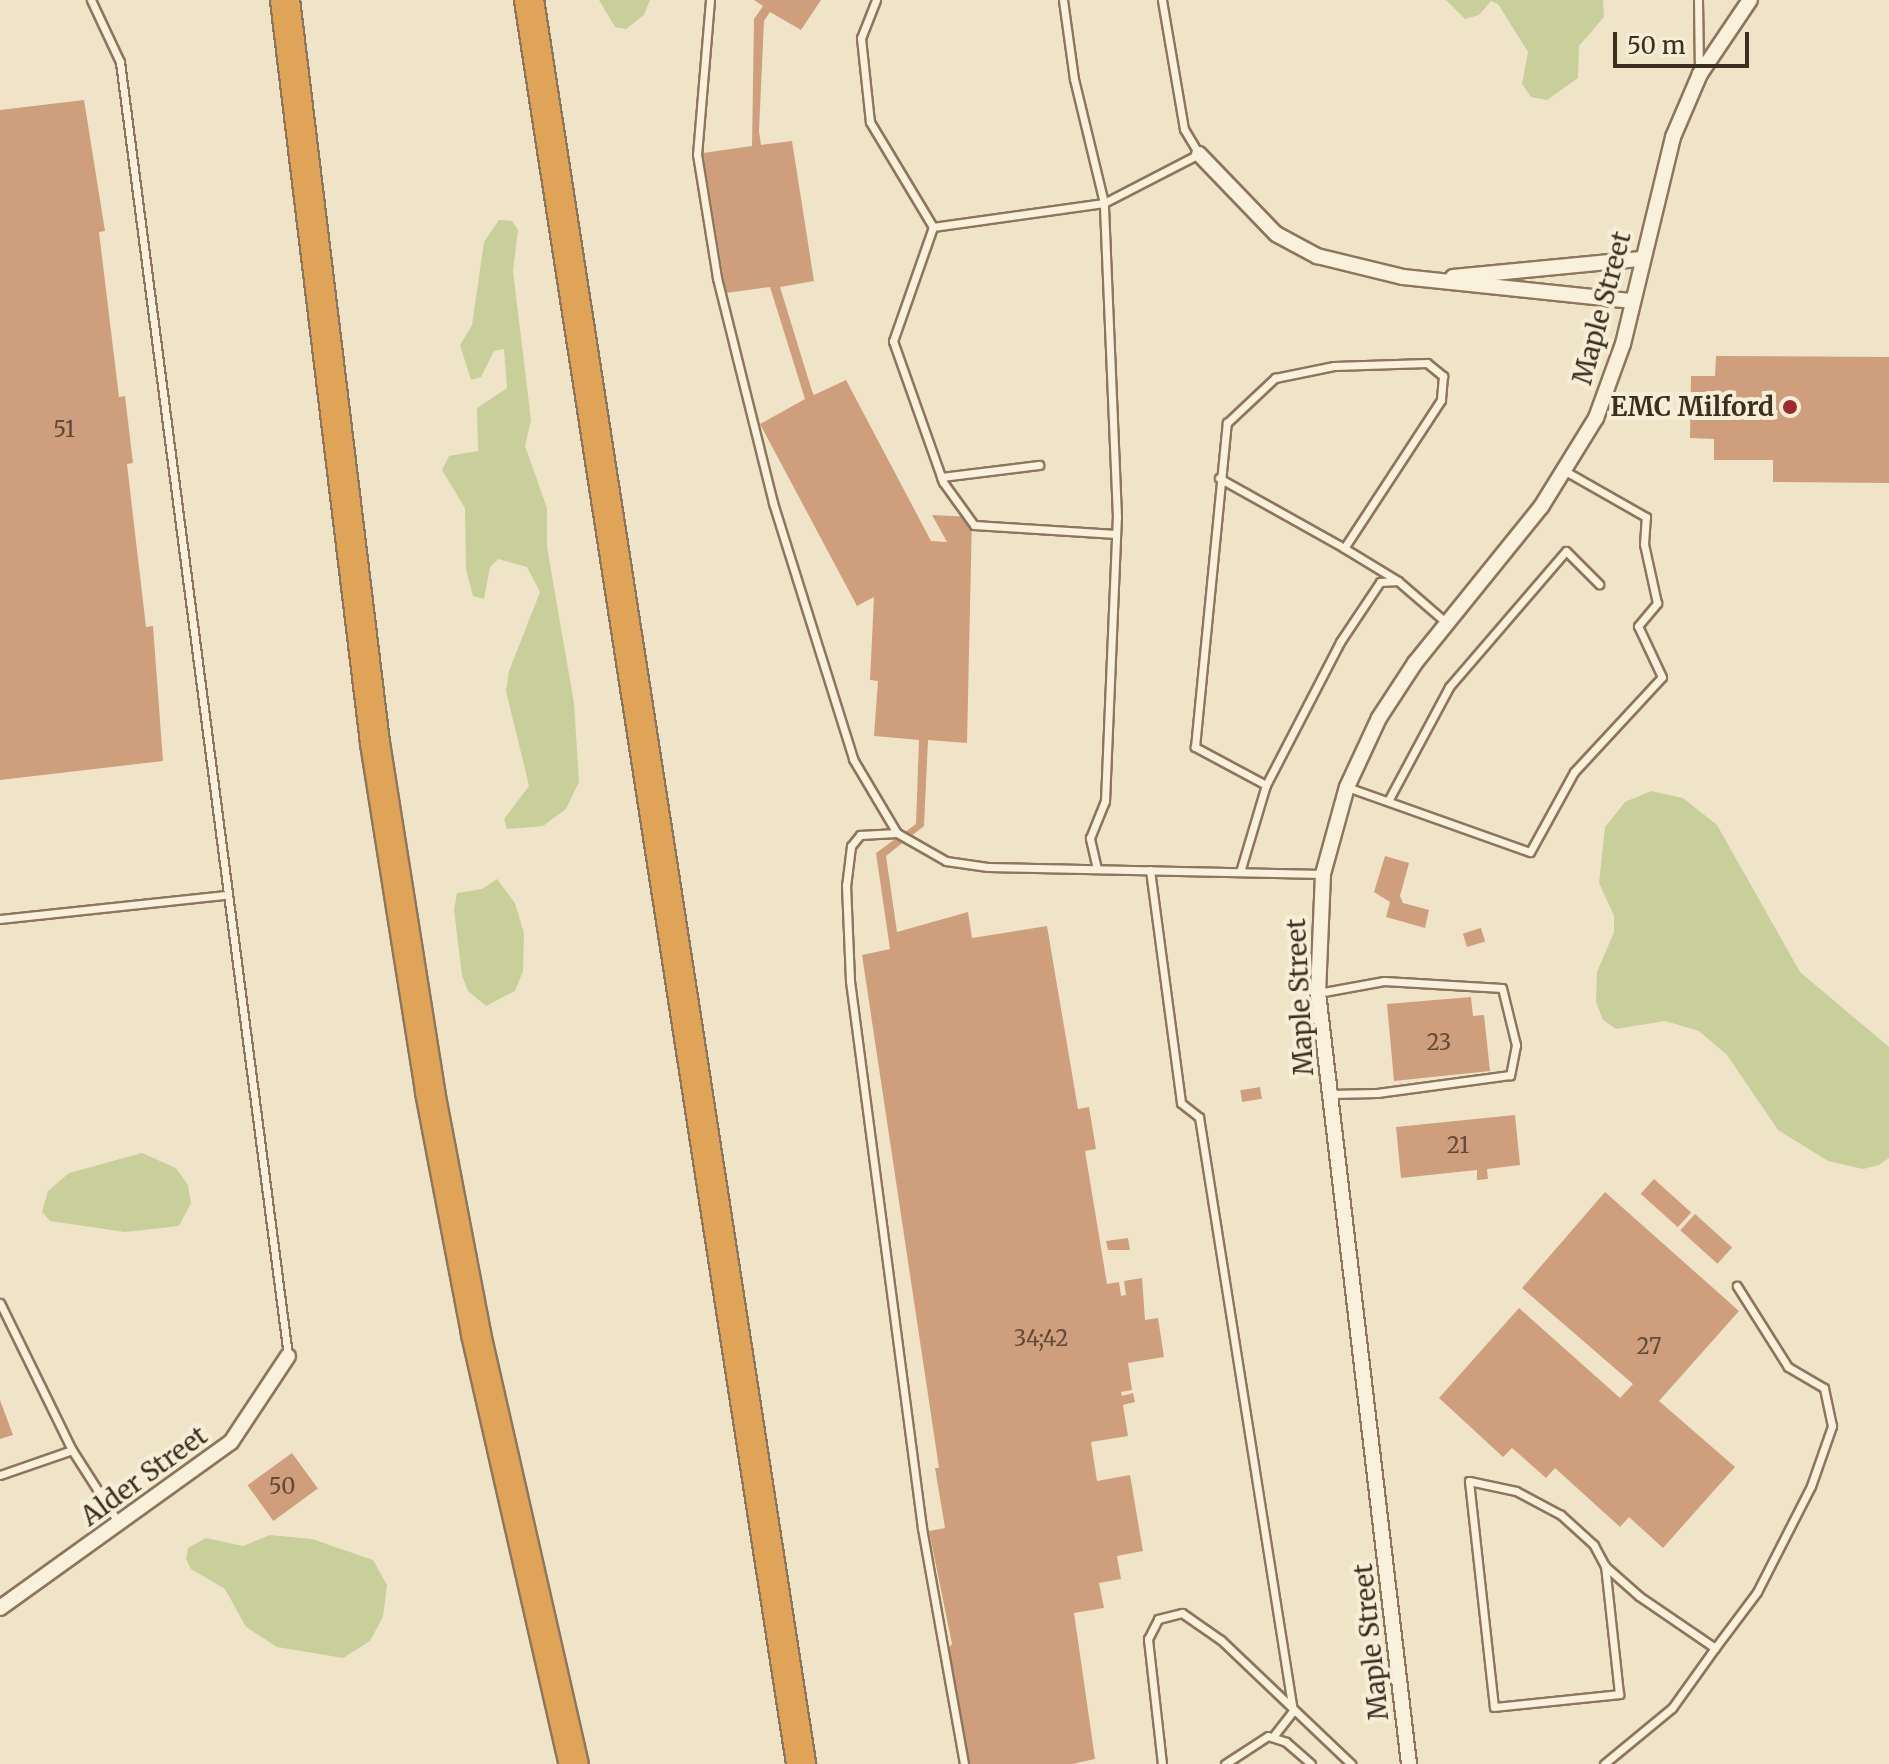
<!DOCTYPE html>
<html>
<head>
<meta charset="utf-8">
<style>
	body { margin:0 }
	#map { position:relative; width:1889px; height:1764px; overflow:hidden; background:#f0e4c8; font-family:Merriweather,serif }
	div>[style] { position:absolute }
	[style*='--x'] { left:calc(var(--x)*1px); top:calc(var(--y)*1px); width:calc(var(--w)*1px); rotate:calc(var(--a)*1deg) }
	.green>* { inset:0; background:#c9cf9b }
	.building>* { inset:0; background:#cf9f7d; transform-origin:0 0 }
	.roads { filter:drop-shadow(2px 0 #8d765c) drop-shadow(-2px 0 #8d765c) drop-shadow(0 2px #8d765c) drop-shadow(0 -2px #8d765c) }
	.lane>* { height:7px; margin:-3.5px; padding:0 3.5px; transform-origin:3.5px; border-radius:3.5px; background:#faf1dc }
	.street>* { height:14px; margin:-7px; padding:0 7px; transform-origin:7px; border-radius:7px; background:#faf1dc }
	.highway>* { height:28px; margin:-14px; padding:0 14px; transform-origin:14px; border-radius:14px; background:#e0a458 }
	.dots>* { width:22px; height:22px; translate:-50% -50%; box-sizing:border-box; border:4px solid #f7eed8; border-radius:50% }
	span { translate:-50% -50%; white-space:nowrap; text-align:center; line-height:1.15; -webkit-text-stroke:8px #f7eed8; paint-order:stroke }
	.number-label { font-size:22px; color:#624a37 }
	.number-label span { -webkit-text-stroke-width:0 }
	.street-label { font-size:26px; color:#3d2e20 }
	.poi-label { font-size:26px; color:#3d2e20; font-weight:700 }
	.right { translate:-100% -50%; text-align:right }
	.scale { position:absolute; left:1613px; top:32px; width:136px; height:36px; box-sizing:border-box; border:4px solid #3d2e20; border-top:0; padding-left:10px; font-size:24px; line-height:28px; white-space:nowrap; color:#3d2e20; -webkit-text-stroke:6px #f7eed8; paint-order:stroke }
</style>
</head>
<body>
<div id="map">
	<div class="green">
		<div style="clip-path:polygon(599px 0,650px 0,644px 15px,626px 29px,615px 27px)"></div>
		<div style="clip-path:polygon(1446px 0,1603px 0,1604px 17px,1579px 46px,1578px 78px,1547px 100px,1531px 97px,1522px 84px,1528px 52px,1498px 4px,1491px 1px,1479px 15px,1465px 19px)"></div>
		<div style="clip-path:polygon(499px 220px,512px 221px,518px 230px,513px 271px,531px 420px,525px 446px,547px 508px,547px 547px,574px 703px,579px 782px,566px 809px,543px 826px,507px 829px,504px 819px,529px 786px,506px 691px,509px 671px,540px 592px,527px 567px,498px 559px,490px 567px,484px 599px,473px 596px,466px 570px,465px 508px,442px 470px,449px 456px,478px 451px,477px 408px,507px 388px,504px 349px,494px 351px,481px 377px,471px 380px,460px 345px,472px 325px,484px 242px)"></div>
		<div style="clip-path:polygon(1651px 791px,1683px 798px,1717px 825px,1800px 972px,1889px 1047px,1889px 1158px,1879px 1165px,1863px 1169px,1828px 1161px,1778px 1130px,1727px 1055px,1699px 1031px,1665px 1021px,1616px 1029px,1603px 1020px,1596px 1002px,1597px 972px,1614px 932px,1614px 916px,1599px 883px,1605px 827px,1625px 802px)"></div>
		<div style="clip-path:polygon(497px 879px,515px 903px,524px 933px,523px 971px,515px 991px,486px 1006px,468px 991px,462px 976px,454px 910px,457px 893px,482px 889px)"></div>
		<div style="clip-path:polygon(142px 1153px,176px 1168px,188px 1185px,191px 1203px,179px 1226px,125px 1232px,50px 1221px,42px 1212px,48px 1191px,69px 1173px)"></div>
		<div style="clip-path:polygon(270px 1535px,312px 1539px,373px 1560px,387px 1585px,383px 1617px,370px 1641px,343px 1658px,277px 1647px,246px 1627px,225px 1589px,191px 1569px,186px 1559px,188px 1548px,206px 1538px,243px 1546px)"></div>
	</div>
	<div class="building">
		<div style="clip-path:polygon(754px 0,821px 0,801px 30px,770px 12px,764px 21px,759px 131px,761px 145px,792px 141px,814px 281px,780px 287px,812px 391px,814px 395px,846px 380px,931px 541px,947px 542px,932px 515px,972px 517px,967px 743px,928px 740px,924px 826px,886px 856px,897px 932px,968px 912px,972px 938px,1047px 926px,1078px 1109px,1089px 1107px,1096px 1149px,1085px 1151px,1107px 1284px,1119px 1282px,1121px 1296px,1126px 1295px,1124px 1281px,1142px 1278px,1145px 1320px,1158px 1318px,1164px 1357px,1128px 1363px,1132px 1390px,1121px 1392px,1122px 1396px,1133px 1393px,1135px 1402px,1123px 1405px,1128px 1436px,1091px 1442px,1097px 1481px,1130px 1475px,1143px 1551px,1117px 1556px,1121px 1579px,1099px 1583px,1104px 1608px,1074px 1613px,1095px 1759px,1072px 1764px,961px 1764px,944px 1653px,952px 1644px,929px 1531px,945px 1528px,935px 1468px,939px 1468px,862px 955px,890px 949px,876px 853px,916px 824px,919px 740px,874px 736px,878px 681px,870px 680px,874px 597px,857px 606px,760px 424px,805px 399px,770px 287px,726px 293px,703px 153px,752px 146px,754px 19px,763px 6px)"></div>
		<div style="clip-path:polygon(84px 100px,105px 231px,99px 232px,119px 397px,125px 396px,133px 463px,127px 464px,146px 627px,153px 626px,163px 761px,0 780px,0 110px)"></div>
		<div style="clip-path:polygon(1716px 356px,1889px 357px,1889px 483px,1773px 482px,1773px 460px,1714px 460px,1714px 439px,1690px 438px,1691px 376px,1715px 376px)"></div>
		<div style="clip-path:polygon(1385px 856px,1409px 863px,1400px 896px,1403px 903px,1429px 910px,1425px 928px,1386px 917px,1390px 902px,1374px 892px)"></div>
		<div style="left:1481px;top:928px;width:14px;height:19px;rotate:73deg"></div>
		<div style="clip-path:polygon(1471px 997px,1473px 1016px,1484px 1015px,1490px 1071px,1394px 1081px,1387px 1004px)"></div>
		<div style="left:1260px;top:1087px;width:12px;height:20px;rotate:81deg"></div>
		<div style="clip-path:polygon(1515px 1115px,1520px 1165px,1487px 1169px,1488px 1179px,1477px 1180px,1477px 1170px,1401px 1178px,1396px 1127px)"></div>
		<div style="left:1654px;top:1179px;width:50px;height:20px;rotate:42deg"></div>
		<div style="clip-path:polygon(1605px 1192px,1739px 1311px,1659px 1401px,1735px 1467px,1663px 1548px,1629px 1517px,1620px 1527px,1555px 1468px,1546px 1478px,1512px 1448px,1503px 1457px,1439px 1398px,1519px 1308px,1620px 1398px,1633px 1384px,1522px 1288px)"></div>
		<div style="left:1695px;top:1214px;width:50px;height:22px;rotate:42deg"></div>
		<div style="clip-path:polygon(1128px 1238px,1130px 1250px,1108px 1250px,1106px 1241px)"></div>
		<div style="clip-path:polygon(0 1400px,13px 1435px,0 1439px)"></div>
		<div style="left:292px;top:1453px;width:44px;height:55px;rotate:54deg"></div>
	</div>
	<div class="roads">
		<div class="lane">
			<div style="--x:91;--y:0;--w:68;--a:64.9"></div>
			<div style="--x:120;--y:62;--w:1305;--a:82.6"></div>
			<div style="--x:710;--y:0;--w:155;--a:94.8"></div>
			<div style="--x:697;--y:154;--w:126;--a:80.8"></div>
			<div style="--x:717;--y:278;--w:232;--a:76"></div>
			<div style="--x:773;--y:503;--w:268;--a:72.6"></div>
			<div style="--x:853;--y:759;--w:86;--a:59.3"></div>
			<div style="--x:897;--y:833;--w:56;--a:29.7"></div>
			<div style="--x:946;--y:861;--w:42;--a:8.1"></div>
			<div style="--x:988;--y:867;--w:335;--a:1.2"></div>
			<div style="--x:876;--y:0;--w:41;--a:111.5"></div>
			<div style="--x:861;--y:38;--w:84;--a:83.9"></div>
			<div style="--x:870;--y:122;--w:122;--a:59"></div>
			<div style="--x:1063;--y:0;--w:80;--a:82.1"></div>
			<div style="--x:1074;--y:79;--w:128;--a:76.4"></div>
			<div style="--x:1104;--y:203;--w:107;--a:-27.3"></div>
			<div style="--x:1199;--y:154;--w:29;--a:-121"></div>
			<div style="--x:1184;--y:129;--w:131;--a:-99.7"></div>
			<div style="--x:1698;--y:0;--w:69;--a:89.2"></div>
			<div style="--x:941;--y:477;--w:99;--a:-7"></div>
			<div style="--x:1219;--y:478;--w:143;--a:29.2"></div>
			<div style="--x:1266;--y:785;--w:81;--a:-151.8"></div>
			<div style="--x:1195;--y:747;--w:326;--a:-84.4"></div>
			<div style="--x:1227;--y:423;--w:66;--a:-43.2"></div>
			<div style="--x:1275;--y:378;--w:60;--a:-11.5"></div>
			<div style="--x:1334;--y:366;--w:93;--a:-1.8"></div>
			<div style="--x:1427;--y:363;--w:21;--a:39"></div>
			<div style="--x:1443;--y:376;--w:24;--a:95"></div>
			<div style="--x:1441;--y:400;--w:177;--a:123.2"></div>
			<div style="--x:1344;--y:548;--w:63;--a:31.4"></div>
			<div style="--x:1347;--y:787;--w:194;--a:19.6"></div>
			<div style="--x:1530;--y:852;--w:91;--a:-61.2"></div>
			<div style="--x:1574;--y:772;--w:129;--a:-47.2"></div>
			<div style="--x:1662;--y:677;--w:56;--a:-115.2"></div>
			<div style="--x:1638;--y:626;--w:30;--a:-50"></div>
			<div style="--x:1657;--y:603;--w:60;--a:-102.4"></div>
			<div style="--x:1644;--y:544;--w:27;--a:-86"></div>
			<div style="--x:1646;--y:517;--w:93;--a:-150.4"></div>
			<div style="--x:1388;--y:801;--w:129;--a:-61.8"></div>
			<div style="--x:1449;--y:687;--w:179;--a:-49.3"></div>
			<div style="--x:1566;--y:551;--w:47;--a:45"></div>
			<div style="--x:897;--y:833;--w:37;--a:177"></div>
			<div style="--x:860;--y:835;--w:14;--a:129"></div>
			<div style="--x:851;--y:846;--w:39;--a:97"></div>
			<div style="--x:846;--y:885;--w:96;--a:87.6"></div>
			<div style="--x:850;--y:981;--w:552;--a:82.5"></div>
			<div style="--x:922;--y:1528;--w:240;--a:79.9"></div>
			<div style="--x:1097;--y:869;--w:32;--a:-103"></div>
			<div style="--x:1090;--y:838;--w:40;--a:-68"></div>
			<div style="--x:1105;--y:801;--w:284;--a:-87.6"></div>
			<div style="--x:1117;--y:517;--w:314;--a:-92.4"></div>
			<div style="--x:1104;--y:203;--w:173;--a:172"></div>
			<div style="--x:933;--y:227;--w:121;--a:109.3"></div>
			<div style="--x:893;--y:341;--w:150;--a:70.5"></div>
			<div style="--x:943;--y:482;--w:53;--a:54.2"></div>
			<div style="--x:974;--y:525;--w:142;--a:3.6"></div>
			<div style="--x:1150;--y:870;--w:235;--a:82.4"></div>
			<div style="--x:1181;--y:1103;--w:23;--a:38"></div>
			<div style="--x:1199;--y:1117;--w:601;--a:81.01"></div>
			<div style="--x:1293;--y:1711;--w:33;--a:128"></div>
			<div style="--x:1240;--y:872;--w:91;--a:-73.4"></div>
			<div style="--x:1266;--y:785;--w:161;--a:-62.6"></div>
			<div style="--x:1340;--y:642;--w:72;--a:-56.3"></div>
			<div style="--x:1380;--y:582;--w:18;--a:-3"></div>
			<div style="--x:1398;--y:581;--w:66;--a:40.7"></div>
			<div style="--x:0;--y:919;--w:226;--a:-6.1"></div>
			<div style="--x:1318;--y:993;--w:67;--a:-10.3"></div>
			<div style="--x:1384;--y:981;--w:118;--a:3.4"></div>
			<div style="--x:1502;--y:988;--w:59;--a:76.2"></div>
			<div style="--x:1516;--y:1045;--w:31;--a:101"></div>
			<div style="--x:1510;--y:1075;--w:134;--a:172.3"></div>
			<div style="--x:1377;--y:1093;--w:47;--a:178.8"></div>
			<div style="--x:0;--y:1303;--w:164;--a:63.9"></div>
			<div style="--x:72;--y:1450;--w:85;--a:57.4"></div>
			<div style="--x:0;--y:1475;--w:76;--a:-19.1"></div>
			<div style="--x:1715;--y:1648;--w:70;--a:-53.1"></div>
			<div style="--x:1757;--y:1592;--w:119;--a:-63"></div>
			<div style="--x:1811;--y:1486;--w:64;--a:-70.7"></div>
			<div style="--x:1832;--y:1426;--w:39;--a:-102"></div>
			<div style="--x:1824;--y:1388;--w:42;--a:-149.7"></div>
			<div style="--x:1788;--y:1367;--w:96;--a:-122.2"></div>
			<div style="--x:1162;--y:1764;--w:126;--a:-96.4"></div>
			<div style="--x:1148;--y:1639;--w:22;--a:-63"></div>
			<div style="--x:1158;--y:1619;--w:25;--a:-14"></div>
			<div style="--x:1182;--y:1613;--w:47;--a:34.7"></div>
			<div style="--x:1221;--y:1640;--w:180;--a:43.6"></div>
			<div style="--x:1225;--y:1764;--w:51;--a:-33.1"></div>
			<div style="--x:1268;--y:1736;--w:19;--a:18"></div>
			<div style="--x:1286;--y:1742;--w:33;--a:41"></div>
			<div style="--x:1604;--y:1764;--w:88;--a:-39.5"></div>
			<div style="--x:1672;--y:1708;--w:74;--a:-54.4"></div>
			<div style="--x:1715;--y:1648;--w:92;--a:-145.6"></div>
			<div style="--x:1639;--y:1596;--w:45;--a:-138.6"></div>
			<div style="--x:1605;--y:1566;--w:24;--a:-118"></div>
			<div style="--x:1594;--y:1545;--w:45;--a:-137.7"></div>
			<div style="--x:1561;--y:1515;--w:51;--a:-151.9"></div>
			<div style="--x:1516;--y:1491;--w:48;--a:-168"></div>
			<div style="--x:1469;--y:1481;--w:227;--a:83.7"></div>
			<div style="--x:1494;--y:1707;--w:126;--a:-5.9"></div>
			<div style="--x:1619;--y:1694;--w:129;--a:-96.2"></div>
		</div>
		<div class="street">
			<div style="--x:1199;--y:154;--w:111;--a:46.1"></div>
			<div style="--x:1276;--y:234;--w:47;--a:28.2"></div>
			<div style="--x:1317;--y:256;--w:89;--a:13.7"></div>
			<div style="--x:1403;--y:277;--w:231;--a:6"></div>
			<div style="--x:1453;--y:277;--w:189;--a:-5.5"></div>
			<div style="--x:0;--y:1608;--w:284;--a:-35.7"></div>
			<div style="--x:231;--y:1442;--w:103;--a:-56.5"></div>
			<div style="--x:1409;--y:1764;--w:776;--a:-96.73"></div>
			<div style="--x:1318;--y:993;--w:119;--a:-87.6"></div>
			<div style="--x:1323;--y:874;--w:90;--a:-74.6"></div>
			<div style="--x:1347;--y:787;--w:76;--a:-65.1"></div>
			<div style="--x:1379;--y:718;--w:66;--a:-56.8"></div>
			<div style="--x:1415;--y:663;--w:201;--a:-51.1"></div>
			<div style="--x:1541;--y:507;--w:105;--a:-58.3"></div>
			<div style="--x:1596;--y:418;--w:79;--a:-70"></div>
			<div style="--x:1623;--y:344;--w:213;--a:-76.4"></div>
			<div style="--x:1673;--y:137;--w:69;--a:-66.8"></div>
			<div style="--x:1700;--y:74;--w:89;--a:-56"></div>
		</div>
		<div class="highway">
			<div style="--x:285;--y:0;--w:748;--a:83.09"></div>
			<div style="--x:375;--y:743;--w:353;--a:81"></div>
			<div style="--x:430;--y:1092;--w:246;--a:79.2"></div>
			<div style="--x:476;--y:1334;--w:441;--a:77.2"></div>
			<div style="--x:529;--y:0;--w:1785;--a:81.23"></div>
		</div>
	</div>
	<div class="dots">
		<div style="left:1790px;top:407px;background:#9e2a2b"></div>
	</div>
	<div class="number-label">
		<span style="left:64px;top:430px">51</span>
		<span style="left:1439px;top:1043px">23</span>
		<span style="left:1458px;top:1146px">21</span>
		<span style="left:1041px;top:1339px">34;42</span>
		<span style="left:1649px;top:1347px">27</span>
		<span style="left:282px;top:1487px">50</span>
	</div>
	<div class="street-label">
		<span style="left:1602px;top:308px;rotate:-75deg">Maple Street</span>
		<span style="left:1300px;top:997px;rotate:-93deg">Maple Street</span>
		<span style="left:144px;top:1476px;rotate:-36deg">Alder Street</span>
		<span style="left:1371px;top:1642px;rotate:-96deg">Maple Street</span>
	</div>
	<div class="poi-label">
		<span class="right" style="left:1774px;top:407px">EMC Milford</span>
	</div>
	<div class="scale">50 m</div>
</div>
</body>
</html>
